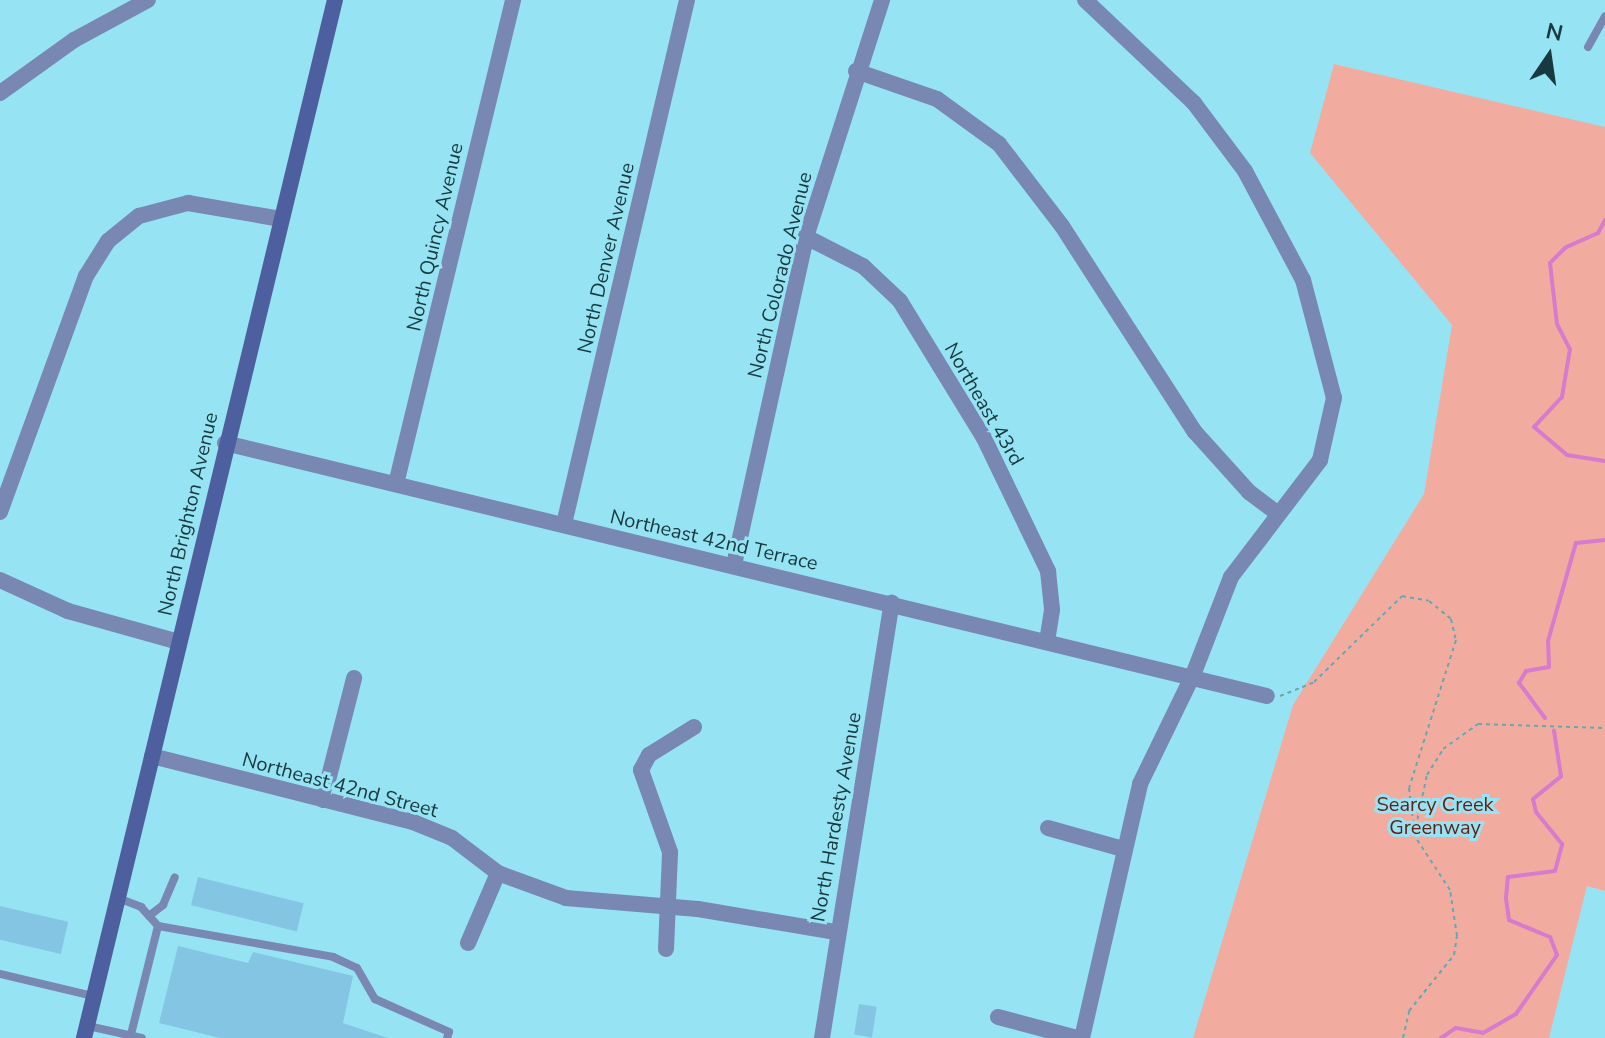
<!DOCTYPE html>
<html>
<head>
<meta charset="utf-8">
<style>
	body { margin:0 }
	#map { position:relative; width:1605px; height:1038px; overflow:hidden; background:#96e4f3; font-family:"Nunito Sans",sans-serif }
	div>[style] { position:absolute }
	[style*='--x'] { left:calc(var(--x)*1px); top:calc(var(--y)*1px); width:calc(var(--w)*1px); rotate:calc(var(--a)*1deg) }
	.green>* { inset:0; background:#f2ac9f }
	.stream>* { height:4px; margin:-2px; padding:0 2px; transform-origin:2px; border-radius:2px; background:#d67bce }
	.building>* { inset:0; background:#85c5e4; transform-origin:0 0 }
	.path>* { height:2px; margin-top:-1px; transform-origin:0; background:repeating-linear-gradient(90deg,#68a6b2 0 4px,transparent 0 8px) }
	.service>* { height:8px; margin:-4px; padding:0 4px; transform-origin:4px; border-radius:4px; background:#7987b3 }
	.minor>* { height:16px; margin:-8px; padding:0 8px; transform-origin:8px; border-radius:8px; background:#7987b3 }
	.secondary>* { height:16px; margin:-8px; padding:0 8px; transform-origin:8px; border-radius:8px; background:#4e5f9f }
	span { translate:-50% -50%; white-space:nowrap; text-align:center; line-height:1.15; -webkit-text-stroke:6px #96e4f3; paint-order:stroke }
	.street-label { font-size:20px; color:#18393f }
	.park-label { font-size:20px; color:#681d13 }
	.north { position:absolute; left:1509px; top:16px; width:80px; height:80px; -webkit-text-stroke:6px #96e4f3; paint-order:stroke; rotate:13deg; font-size:22px; font-weight:700; line-height:32px; text-align:center; color:#18393f }
	.north::after { content:''; display:block; margin:auto; width:28px; height:36px; background:#18393f; clip-path:polygon(50% 0,100% 100%,50% 72%,0 100%) }
</style>
</head>
<body>
<div id="map">
	<div class="green">
		<div style="clip-path:polygon(1334px 64px,1605px 127px,1605px 891px,1587px 886px,1549px 1038px,1193px 1038px,1293px 705px,1424px 494px,1452px 325px,1310px 153px)"></div>
	</div>
	<div class="stream">
		<div style="--x:1605;--y:220;--w:15;--a:118"></div>
		<div style="--x:1598;--y:233;--w:36;--a:156"></div>
		<div style="--x:1565;--y:248;--w:21;--a:135"></div>
		<div style="--x:1550;--y:263;--w:61;--a:83.5"></div>
		<div style="--x:1557;--y:324;--w:28;--a:63"></div>
		<div style="--x:1570;--y:349;--w:49;--a:99.5"></div>
		<div style="--x:1562;--y:397;--w:41;--a:133"></div>
		<div style="--x:1534;--y:427;--w:43;--a:40.3"></div>
		<div style="--x:1567;--y:455;--w:38;--a:9"></div>
		<div style="--x:1545;--y:718;--w:44;--a:-126.6"></div>
		<div style="--x:1519;--y:683;--w:14;--a:-60"></div>
		<div style="--x:1526;--y:671;--w:23;--a:-10"></div>
		<div style="--x:1549;--y:667;--w:26;--a:-92"></div>
		<div style="--x:1548;--y:641;--w:102;--a:-74.1"></div>
		<div style="--x:1576;--y:543;--w:29;--a:-6"></div>
		<div style="--x:1441;--y:1038;--w:18;--a:-34"></div>
		<div style="--x:1456;--y:1028;--w:27;--a:10"></div>
		<div style="--x:1483;--y:1033;--w:38;--a:-30"></div>
		<div style="--x:1516;--y:1014;--w:72;--a:-55.2"></div>
		<div style="--x:1557;--y:955;--w:19;--a:-111"></div>
		<div style="--x:1550;--y:937;--w:44;--a:-157.5"></div>
		<div style="--x:1509;--y:920;--w:22;--a:-98"></div>
		<div style="--x:1506;--y:898;--w:21;--a:-85"></div>
		<div style="--x:1508;--y:877;--w:47;--a:-7.3"></div>
		<div style="--x:1555;--y:871;--w:28;--a:-75"></div>
		<div style="--x:1562;--y:844;--w:41;--a:-129.1"></div>
		<div style="--x:1536;--y:812;--w:13;--a:-103"></div>
		<div style="--x:1533;--y:799;--w:36;--a:-39"></div>
		<div style="--x:1561;--y:776;--w:46;--a:-98.8"></div>
	</div>
	<div class="building">
		<div style="left:198px;top:877px;width:109px;height:29px;rotate:14deg"></div>
		<div style="left:0;top:906px;width:70px;height:33px;rotate:13deg"></div>
		<div style="clip-path:polygon(178px 946px,248px 963px,253px 952px,353px 976px,343px 1023px,388px 1038px,220px 1038px,159px 1023px)"></div>
		<div style="left:859px;top:1004px;width:18px;height:31px;rotate:9deg"></div>
	</div>
	<div class="path">
		<div style="--x:1280;--y:696;--w:37;--a:-22"></div>
		<div style="--x:1314;--y:682;--w:123;--a:-44.3"></div>
		<div style="--x:1402;--y:596;--w:27;--a:10"></div>
		<div style="--x:1429;--y:601;--w:28;--a:39"></div>
		<div style="--x:1451;--y:619;--w:22;--a:77"></div>
		<div style="--x:1456;--y:640;--w:155;--a:107.6"></div>
		<div style="--x:1409;--y:788;--w:34;--a:83"></div>
		<div style="--x:1403;--y:1038;--w:28;--a:-77"></div>
		<div style="--x:1409;--y:1011;--w:72;--a:-51.2"></div>
		<div style="--x:1454;--y:955;--w:19;--a:-81"></div>
		<div style="--x:1457;--y:936;--w:47;--a:-98.7"></div>
		<div style="--x:1450;--y:890;--w:66;--a:-123.2"></div>
		<div style="--x:1414;--y:835;--w:61;--a:-77.8"></div>
		<div style="--x:1427;--y:775;--w:31;--a:-58"></div>
		<div style="--x:1443;--y:749;--w:43;--a:-35.5"></div>
		<div style="--x:1478;--y:724;--w:127;--a:1.8"></div>
	</div>
	<div class="service">
		<div style="--x:1588;--y:47;--w:35;--a:-61"></div>
		<div style="--x:118;--y:898;--w:25;--a:21"></div>
		<div style="--x:141;--y:907;--w:25;--a:48"></div>
		<div style="--x:158;--y:926;--w:115;--a:104"></div>
		<div style="--x:149;--y:916;--w:18;--a:-38"></div>
		<div style="--x:163;--y:905;--w:30;--a:-67"></div>
		<div style="--x:158;--y:926;--w:178;--a:10"></div>
		<div style="--x:333;--y:957;--w:26;--a:25"></div>
		<div style="--x:357;--y:968;--w:36;--a:60"></div>
		<div style="--x:375;--y:999;--w:81;--a:24"></div>
		<div style="--x:449;--y:1032;--w:6;--a:108"></div>
		<div style="--x:0;--y:974;--w:96;--a:13.3"></div>
		<div style="--x:88;--y:1026;--w:55;--a:12.5"></div>
	</div>
	<div class="minor">
		<div style="--x:856;--y:71;--w:86;--a:19.1"></div>
		<div style="--x:937;--y:99;--w:77;--a:36"></div>
		<div style="--x:999;--y:144;--w:103;--a:52.5"></div>
		<div style="--x:1062;--y:226;--w:245;--a:57.2"></div>
		<div style="--x:1195;--y:432;--w:81;--a:48"></div>
		<div style="--x:1249;--y:492;--w:36;--a:37"></div>
		<div style="--x:0;--y:93;--w:91;--a:-35.6"></div>
		<div style="--x:74;--y:40;--w:84;--a:-28.4"></div>
		<div style="--x:806;--y:237;--w:64;--a:27"></div>
		<div style="--x:863;--y:266;--w:51;--a:43.4"></div>
		<div style="--x:900;--y:301;--w:161;--a:58.5"></div>
		<div style="--x:984;--y:438;--w:148;--a:64.3"></div>
		<div style="--x:1048;--y:571;--w:39;--a:84"></div>
		<div style="--x:1052;--y:610;--w:30;--a:99"></div>
		<div style="--x:225;--y:443;--w:1072;--a:13.65"></div>
		<div style="--x:396;--y:484;--w:498;--a:-76.4"></div>
		<div style="--x:0;--y:512;--w:251;--a:-70"></div>
		<div style="--x:86;--y:276;--w:41;--a:-57.8"></div>
		<div style="--x:108;--y:241;--w:40;--a:-39"></div>
		<div style="--x:139;--y:216;--w:51;--a:-14.9"></div>
		<div style="--x:188;--y:203;--w:94;--a:9.8"></div>
		<div style="--x:564;--y:524;--w:538;--a:-76.79"></div>
		<div style="--x:734;--y:565;--w:336;--a:-77.6"></div>
		<div style="--x:806;--y:237;--w:249;--a:-72.2"></div>
		<div style="--x:0;--y:580;--w:75;--a:24.5"></div>
		<div style="--x:68;--y:611;--w:115;--a:15.6"></div>
		<div style="--x:152;--y:756;--w:269;--a:14.2"></div>
		<div style="--x:413;--y:822;--w:42;--a:22.3"></div>
		<div style="--x:452;--y:838;--w:58;--a:37.3"></div>
		<div style="--x:498;--y:873;--w:72;--a:20.2"></div>
		<div style="--x:566;--y:898;--w:132;--a:4.8"></div>
		<div style="--x:698;--y:909;--w:140;--a:9.5"></div>
		<div style="--x:323;--y:800;--w:126;--a:-75.7"></div>
		<div style="--x:1048;--y:828;--w:78;--a:15.6"></div>
		<div style="--x:468;--y:943;--w:76;--a:-66.8"></div>
		<div style="--x:666;--y:949;--w:97;--a:-87.6"></div>
		<div style="--x:670;--y:852;--w:87;--a:-109.5"></div>
		<div style="--x:641;--y:770;--w:17;--a:-62"></div>
		<div style="--x:649;--y:755;--w:53;--a:-31.9"></div>
		<div style="--x:998;--y:1017;--w:82;--a:14.9"></div>
		<div style="--x:822;--y:1038;--w:441;--a:-80.9"></div>
		<div style="--x:1082;--y:1038;--w:261;--a:-77.1"></div>
		<div style="--x:1140;--y:784;--w:121;--a:-64.1"></div>
		<div style="--x:1193;--y:675;--w:105;--a:-68.8"></div>
		<div style="--x:1231;--y:577;--w:147;--a:-52.7"></div>
		<div style="--x:1320;--y:460;--w:64;--a:-77.3"></div>
		<div style="--x:1334;--y:398;--w:122;--a:-104.7"></div>
		<div style="--x:1303;--y:280;--w:123;--a:-118"></div>
		<div style="--x:1245;--y:171;--w:85;--a:-126.9"></div>
		<div style="--x:1194;--y:103;--w:150;--a:-136.6"></div>
	</div>
	<div class="secondary">
		<div style="--x:84;--y:1038;--w:1068;--a:-76.41"></div>
	</div>
	<div class="street-label">
		<span style="left:435px;top:237px;rotate:-77deg">North Quincy Avenue</span>
		<span style="left:606px;top:258px;rotate:-77deg">North Denver Avenue</span>
		<span style="left:780px;top:275px;rotate:-76deg">North Colorado Avenue</span>
		<span style="left:984px;top:404px;rotate:60deg">Northeast 43rd</span>
		<span style="left:188px;top:514px;rotate:-77deg">North Brighton Avenue</span>
		<span style="left:714px;top:540px;rotate:13deg">Northeast 42nd Terrace</span>
		<span style="left:340px;top:785px;rotate:15deg">Northeast 42nd Street</span>
		<span style="left:836px;top:817px;rotate:-80deg">North Hardesty Avenue</span>
	</div>
	<div class="park-label">
		<span style="left:1435px;top:816px">Searcy Creek<br>Greenway</span>
	</div>
	<div class="north">N</div>
</div>
</body>
</html>
